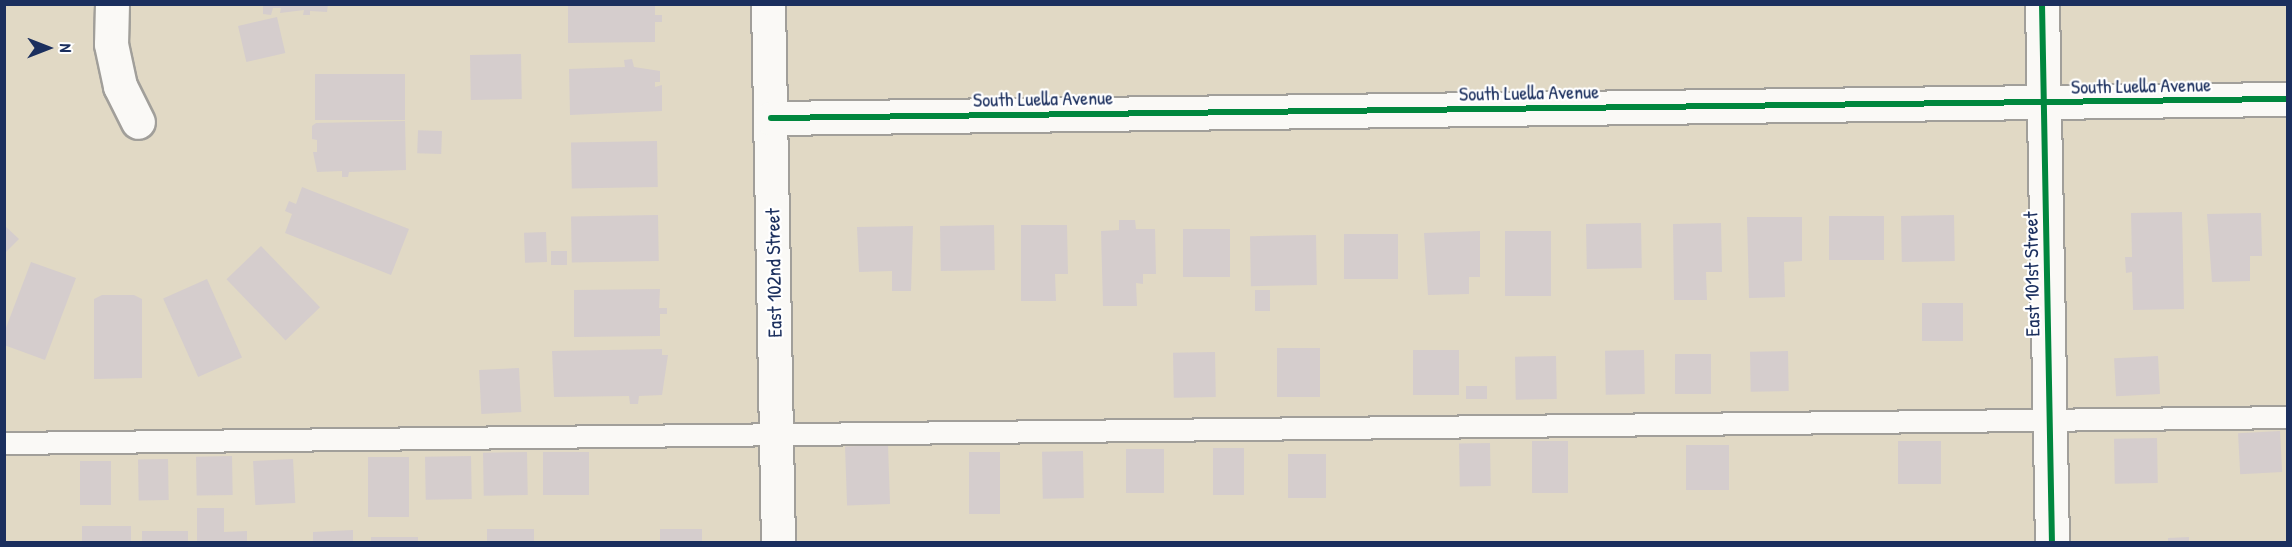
<!DOCTYPE html>
<html>
<head>
<meta charset="utf-8">
<style>
	body { margin:0 }
	#map { position:relative; width:2292px; height:547px; overflow:hidden; background:#e1d9c5; font-family:"Patrick Hand",sans-serif }
	div>[style] { position:absolute }
	[style*='--x'] { left:calc(var(--x)*1px); top:calc(var(--y)*1px); width:calc(var(--w)*1px); rotate:calc(var(--a)*1deg) }
	.building>* { inset:0; background:#d5cdcd; transform-origin:0 0 }
	.roads { filter:drop-shadow(2px 0 #a19f9a) drop-shadow(-2px 0 #a19f9a) drop-shadow(0 2px #a19f9a) drop-shadow(0 -2px #a19f9a) }
	.service>* { height:21px; margin:-10.5px; padding:0 10.5px; transform-origin:10.5px; border-radius:10.5px; background:#faf9f6 }
	.minor>* { height:33px; margin:-16.5px; padding:0 16.5px; transform-origin:16.5px; border-radius:16.5px; background:#faf9f6 }
	.cycleway>* { height:6px; margin:-3px; padding:0 3px; transform-origin:3px; border-radius:3px; background:#00873e }
	span { translate:-50% -50%; white-space:nowrap; text-align:center; line-height:1.15; -webkit-text-stroke:4.5px #fff; paint-order:stroke }
	.street-label { font-size:20px; color:#1b2f5e }
	.frame { position:absolute; inset:0; border:6px solid #1b2f5e; pointer-events:none }
	.north { position:absolute; left:18px; top:18px; width:60px; height:60px; -webkit-text-stroke:4px #fff; paint-order:stroke; rotate:90deg; font-size:16px; font-weight:700; line-height:24px; text-align:center; color:#1b2f5e }
	.north::after { content:''; display:block; margin:auto; width:21px; height:27px; background:#1b2f5e; clip-path:polygon(50% 0,100% 100%,50% 72%,0 100%) }
</style>
</head>
<body>
<div id="map">
	<div class="building">
		<div style="clip-path:polygon(263px 4px,328px 4px,327px 12px,310px 11px,310px 15px,303px 15px,304px 10px,280px 13px,281px 8px,273px 8px,271px 15px,263px 14px)"></div>
		<div style="clip-path:polygon(568px 4px,655px 4px,655px 15px,662px 15px,662px 22px,655px 22px,655px 42px,568px 43px)"></div>
		<div style="left:277px;top:17px;width:37px;height:40px;rotate:77deg"></div>
		<div style="left:521px;top:54px;width:45px;height:51px;rotate:89deg"></div>
		<div style="clip-path:polygon(632px 59px,634px 67px,660px 71px,660px 82px,655px 82px,655px 87px,662px 85px,662px 111px,570px 115px,569px 69px,625px 67px,624px 60px)"></div>
		<div style="left:315px;top:74px;width:90px;height:46px"></div>
		<div style="clip-path:polygon(405px 121px,406px 170px,349px 172px,348px 177px,342px 177px,342px 171px,317px 172px,313px 152px,317px 152px,317px 140px,312px 139px,312px 126px,316px 123px)"></div>
		<div style="left:442px;top:131px;width:23px;height:24px;rotate:92deg"></div>
		<div style="left:657px;top:141px;width:46px;height:86px;rotate:89deg"></div>
		<div style="clip-path:polygon(302px 187px,409px 229px,391px 275px,285px 233px,292px 214px,285px 211px,289px 201px,296px 204px)"></div>
		<div style="clip-path:polygon(2182px 212px,2184px 309px,2133px 310px,2132px 272px,2126px 273px,2125px 257px,2132px 257px,2131px 213px)"></div>
		<div style="clip-path:polygon(2261px 213px,2262px 256px,2250px 256px,2250px 281px,2212px 282px,2207px 214px)"></div>
		<div style="left:658px;top:215px;width:46px;height:87px;rotate:89deg"></div>
		<div style="left:1954px;top:215px;width:46px;height:53px;rotate:89deg"></div>
		<div style="left:1884px;top:216px;width:44px;height:55px;rotate:90deg"></div>
		<div style="clip-path:polygon(1747px 217px,1802px 217px,1802px 261px,1784px 262px,1785px 297px,1749px 298px)"></div>
		<div style="clip-path:polygon(1119px 220px,1135px 220px,1136px 229px,1155px 229px,1156px 274px,1143px 274px,1143px 284px,1136px 283px,1137px 306px,1103px 306px,1101px 231px,1119px 230px)"></div>
		<div style="left:1641px;top:223px;width:45px;height:55px;rotate:89deg"></div>
		<div style="clip-path:polygon(1721px 223px,1722px 272px,1706px 272px,1707px 300px,1674px 300px,1673px 224px)"></div>
		<div style="clip-path:polygon(4px 225px,19px 239px,4px 254px)"></div>
		<div style="left:994px;top:225px;width:45px;height:54px;rotate:89deg"></div>
		<div style="clip-path:polygon(1021px 225px,1067px 225px,1068px 274px,1055px 274px,1056px 301px,1021px 301px)"></div>
		<div style="clip-path:polygon(913px 226px,911px 291px,892px 291px,892px 271px,859px 272px,857px 227px)"></div>
		<div style="left:1230px;top:229px;width:48px;height:47px;rotate:90deg"></div>
		<div style="clip-path:polygon(1480px 231px,1480px 277px,1469px 277px,1469px 294px,1428px 295px,1424px 233px)"></div>
		<div style="left:1505px;top:231px;width:46px;height:65px"></div>
		<div style="left:546px;top:232px;width:30px;height:22px;rotate:88deg"></div>
		<div style="left:1344px;top:234px;width:54px;height:45px"></div>
		<div style="left:1316px;top:235px;width:50px;height:66px;rotate:89deg"></div>
		<div style="left:261px;top:246px;width:85px;height:48px;rotate:46deg"></div>
		<div style="left:567px;top:251px;width:14px;height:16px;rotate:90deg"></div>
		<div style="clip-path:polygon(31px 262px,76px 278px,45px 360px,4px 345px,4px 333px)"></div>
		<div style="left:207px;top:279px;width:86px;height:48px;rotate:66deg"></div>
		<div style="clip-path:polygon(660px 289px,659px 308px,667px 308px,667px 314px,660px 314px,660px 336px,574px 337px,574px 290px)"></div>
		<div style="left:1255px;top:290px;width:15px;height:21px"></div>
		<div style="clip-path:polygon(102px 295px,134px 295px,142px 299px,142px 378px,94px 379px,94px 299px)"></div>
		<div style="left:1922px;top:303px;width:41px;height:38px"></div>
		<div style="left:1320px;top:348px;width:49px;height:43px;rotate:90deg"></div>
		<div style="clip-path:polygon(662px 349px,662px 355px,668px 355px,662px 395px,639px 396px,638px 404px,630px 404px,629px 396px,554px 397px,552px 351px)"></div>
		<div style="left:1413px;top:350px;width:46px;height:45px"></div>
		<div style="left:1644px;top:350px;width:44px;height:39px;rotate:89deg"></div>
		<div style="left:1788px;top:351px;width:40px;height:38px;rotate:89deg"></div>
		<div style="left:1215px;top:352px;width:45px;height:42px;rotate:89deg"></div>
		<div style="left:1675px;top:354px;width:36px;height:40px"></div>
		<div style="left:1556px;top:356px;width:43px;height:41px;rotate:89deg"></div>
		<div style="left:2158px;top:356px;width:38px;height:44px;rotate:87deg"></div>
		<div style="left:519px;top:368px;width:44px;height:40px;rotate:87deg"></div>
		<div style="left:1487px;top:386px;width:13px;height:21px;rotate:90deg"></div>
		<div style="left:2280px;top:431px;width:41px;height:42px;rotate:87deg"></div>
		<div style="left:2157px;top:438px;width:45px;height:43px;rotate:89deg"></div>
		<div style="left:1568px;top:441px;width:52px;height:36px;rotate:90deg"></div>
		<div style="left:1898px;top:441px;width:43px;height:43px"></div>
		<div style="left:1490px;top:443px;width:43px;height:31px;rotate:89deg"></div>
		<div style="left:888px;top:445px;width:59px;height:43px;rotate:88deg"></div>
		<div style="left:1729px;top:445px;width:45px;height:43px;rotate:90deg"></div>
		<div style="left:1213px;top:448px;width:31px;height:47px"></div>
		<div style="left:1126px;top:449px;width:38px;height:44px"></div>
		<div style="left:1083px;top:451px;width:47px;height:41px;rotate:89deg"></div>
		<div style="left:527px;top:452px;width:43px;height:44px;rotate:89deg"></div>
		<div style="left:543px;top:452px;width:46px;height:43px"></div>
		<div style="left:1000px;top:452px;width:62px;height:31px;rotate:90deg"></div>
		<div style="left:1326px;top:454px;width:44px;height:38px;rotate:90deg"></div>
		<div style="left:232px;top:456px;width:39px;height:36px;rotate:89deg"></div>
		<div style="left:471px;top:456px;width:43px;height:46px;rotate:89deg"></div>
		<div style="left:368px;top:457px;width:41px;height:60px"></div>
		<div style="left:168px;top:459px;width:41px;height:30px;rotate:89deg"></div>
		<div style="left:293px;top:459px;width:44px;height:40px;rotate:87deg"></div>
		<div style="left:111px;top:461px;width:44px;height:31px;rotate:90deg"></div>
		<div style="clip-path:polygon(197px 508px,224px 508px,224px 532px,247px 531px,247px 542px,197px 542px)"></div>
		<div style="left:131px;top:526px;width:16px;height:49px;rotate:90deg"></div>
		<div style="left:487px;top:529px;width:47px;height:13px"></div>
		<div style="left:702px;top:529px;width:13px;height:42px;rotate:90deg"></div>
		<div style="clip-path:polygon(353px 530px,353px 542px,313px 542px,313px 532px)"></div>
		<div style="left:188px;top:531px;width:11px;height:46px;rotate:90deg"></div>
		<div style="left:371px;top:537px;width:47px;height:5px"></div>
		<div style="clip-path:polygon(2189px 537px,2189px 542px,2168px 542px,2168px 538px)"></div>
	</div>
	<div class="roads">
		<div class="service">
			<div style="--x:4;--y:443;--w:2284;--a:-0.65"></div>
		</div>
		<div class="minor">
			<div style="--x:112;--y:4;--w:40;--a:91.4"></div>
			<div style="--x:111;--y:44;--w:43;--a:77.9"></div>
			<div style="--x:120;--y:86;--w:40;--a:63.4"></div>
			<div style="--x:768;--y:4;--w:538;--a:88.94"></div>
			<div style="--x:2042;--y:4;--w:538;--a:88.94"></div>
			<div style="--x:771;--y:118;--w:1517;--a:-0.72"></div>
		</div>
	</div>
	<div class="cycleway">
		<div style="--x:2042;--y:4;--w:538;--a:88.94"></div>
		<div style="--x:771;--y:118;--w:1517;--a:-0.72"></div>
	</div>
	<div class="street-label">
		<span style="left:2141px;top:85px;rotate:-1deg">South Luella Avenue</span>
		<span style="left:1529px;top:92px;rotate:-1deg">South Luella Avenue</span>
		<span style="left:1043px;top:98px;rotate:-1deg">South Luella Avenue</span>
		<span style="left:773px;top:273px;rotate:-91deg">East 102nd Street</span>
		<span style="left:2031px;top:274px;rotate:-91deg">East 101st Street</span>
	</div>
	<div class="frame"></div>
	<div class="north">N</div>
</div>
</body>
</html>
